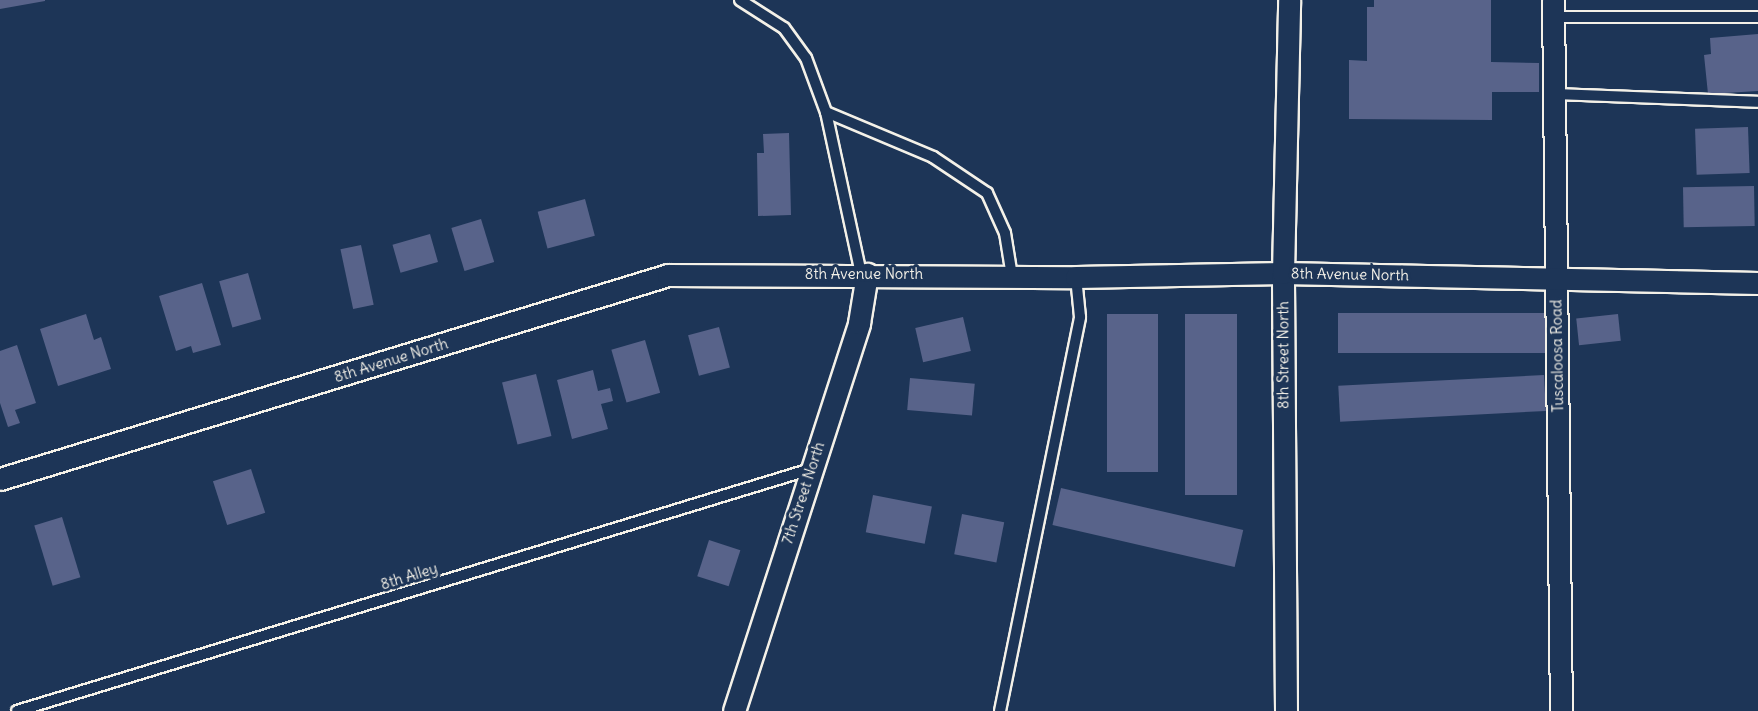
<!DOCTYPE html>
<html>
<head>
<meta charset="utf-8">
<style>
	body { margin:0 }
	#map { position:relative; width:1758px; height:711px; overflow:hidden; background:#1d3557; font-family:Delius,sans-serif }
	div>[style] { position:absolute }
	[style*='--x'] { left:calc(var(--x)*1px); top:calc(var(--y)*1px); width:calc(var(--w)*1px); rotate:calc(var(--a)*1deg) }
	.building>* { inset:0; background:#58638a; transform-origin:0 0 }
	.roads { filter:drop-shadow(2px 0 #f4f1e8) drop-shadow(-2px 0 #f4f1e8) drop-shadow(0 2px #f4f1e8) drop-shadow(0 -2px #f4f1e8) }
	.service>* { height:10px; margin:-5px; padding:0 5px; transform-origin:5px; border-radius:5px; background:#1d3557 }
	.minor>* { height:21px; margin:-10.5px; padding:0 10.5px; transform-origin:10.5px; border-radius:10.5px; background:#1d3557 }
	span { translate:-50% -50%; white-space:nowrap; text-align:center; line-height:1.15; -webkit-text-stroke:6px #1d3557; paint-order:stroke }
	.street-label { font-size:15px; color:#f4f1e8 }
</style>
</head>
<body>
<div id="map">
	<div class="building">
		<div style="clip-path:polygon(0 0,45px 0,45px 1px,0 9px)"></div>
		<div style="clip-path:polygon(1374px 0,1491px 0,1491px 62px,1539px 63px,1539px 92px,1492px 92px,1492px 120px,1349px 119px,1349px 60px,1367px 61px,1367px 7px,1374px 7px)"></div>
		<div style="clip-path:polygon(1758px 34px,1758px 91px,1708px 94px,1704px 55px,1711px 54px,1710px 38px)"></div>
		<div style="left:1748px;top:127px;width:46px;height:53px;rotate:88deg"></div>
		<div style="clip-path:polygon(789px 133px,791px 215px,758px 216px,757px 153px,764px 153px,763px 134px)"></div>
		<div style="left:1754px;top:186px;width:40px;height:71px;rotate:89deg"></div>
		<div style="left:585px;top:199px;width:38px;height:49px;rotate:75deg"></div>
		<div style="left:481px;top:219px;width:45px;height:31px;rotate:73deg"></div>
		<div style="left:430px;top:234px;width:29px;height:39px;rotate:74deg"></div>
		<div style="left:361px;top:245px;width:61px;height:21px;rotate:78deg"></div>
		<div style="left:248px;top:273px;width:48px;height:30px;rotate:74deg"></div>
		<div style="clip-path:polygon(202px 283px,221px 345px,193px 353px,191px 346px,176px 351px,159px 296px)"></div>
		<div style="left:1545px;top:313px;width:40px;height:207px;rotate:90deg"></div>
		<div style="clip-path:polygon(86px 314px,94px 340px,101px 337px,111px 369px,58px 386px,40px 329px)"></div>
		<div style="left:1107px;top:314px;width:51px;height:158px"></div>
		<div style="left:1185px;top:314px;width:52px;height:181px"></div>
		<div style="left:1618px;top:314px;width:27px;height:42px;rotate:84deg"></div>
		<div style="left:963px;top:317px;width:35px;height:49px;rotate:77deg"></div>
		<div style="left:719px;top:327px;width:42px;height:32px;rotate:75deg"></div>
		<div style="left:645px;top:340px;width:55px;height:35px;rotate:74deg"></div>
		<div style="clip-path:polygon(17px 345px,36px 403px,15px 410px,20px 423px,8px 427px,0 403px,0 351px)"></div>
		<div style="clip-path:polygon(593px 370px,598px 391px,610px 388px,613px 401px,601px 404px,608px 429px,572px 439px,557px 380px)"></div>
		<div style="left:536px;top:374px;width:64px;height:35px;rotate:76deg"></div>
		<div style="left:1544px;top:375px;width:36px;height:206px;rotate:87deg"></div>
		<div style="left:910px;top:378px;width:65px;height:32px;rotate:5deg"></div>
		<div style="left:251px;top:469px;width:46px;height:40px;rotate:72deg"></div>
		<div style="left:1061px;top:488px;width:187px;height:38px;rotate:13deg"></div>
		<div style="left:873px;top:495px;width:60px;height:38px;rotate:11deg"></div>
		<div style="left:962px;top:514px;width:43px;height:41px;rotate:11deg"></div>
		<div style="left:62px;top:517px;width:63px;height:29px;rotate:73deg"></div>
		<div style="left:709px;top:540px;width:33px;height:38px;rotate:18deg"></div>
	</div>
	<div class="roads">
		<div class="service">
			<div style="--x:740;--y:0;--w:52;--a:32.5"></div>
			<div style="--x:784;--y:28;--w:37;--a:54"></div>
			<div style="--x:806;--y:58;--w:58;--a:69.7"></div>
			<div style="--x:826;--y:112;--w:166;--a:77.8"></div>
			<div style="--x:1553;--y:17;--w:205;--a:0"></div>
			<div style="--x:1554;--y:94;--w:204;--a:2.2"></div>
			<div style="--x:826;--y:112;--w:116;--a:22.8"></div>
			<div style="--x:933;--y:157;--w:65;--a:33.7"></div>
			<div style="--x:987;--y:193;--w:44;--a:65.8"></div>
			<div style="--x:1005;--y:233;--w:44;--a:80.8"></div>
			<div style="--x:17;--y:711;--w:830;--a:-16.95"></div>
			<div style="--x:1000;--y:711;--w:402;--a:-78.5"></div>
			<div style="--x:1080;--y:317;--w:40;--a:-95.7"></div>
		</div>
		<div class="minor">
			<div style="--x:1553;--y:0;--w:711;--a:89.36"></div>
			<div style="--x:0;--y:479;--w:698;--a:-16.98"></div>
			<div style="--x:668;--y:275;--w:408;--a:0.3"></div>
			<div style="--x:1076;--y:277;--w:207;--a:-1.1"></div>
			<div style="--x:1283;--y:273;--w:475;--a:1.2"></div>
			<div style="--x:734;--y:711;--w:408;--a:-72.1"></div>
			<div style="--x:859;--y:323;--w:50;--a:-80.7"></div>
			<div style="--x:1286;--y:711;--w:438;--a:-90.4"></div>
			<div style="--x:1283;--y:273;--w:273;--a:-88.7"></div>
		</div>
	</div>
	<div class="street-label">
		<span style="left:864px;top:274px">8th Avenue North</span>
		<span style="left:1350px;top:274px;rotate:1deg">8th Avenue North</span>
		<span style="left:1283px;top:355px;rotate:-90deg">8th Street North</span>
		<span style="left:1557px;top:356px;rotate:-91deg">Tuscaloosa Road</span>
		<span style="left:391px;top:360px;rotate:-17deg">8th Avenue North</span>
		<span style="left:803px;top:493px;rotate:-72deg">7th Street North</span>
		<span style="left:409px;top:576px;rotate:-17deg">8th Alley</span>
	</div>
</div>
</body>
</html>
